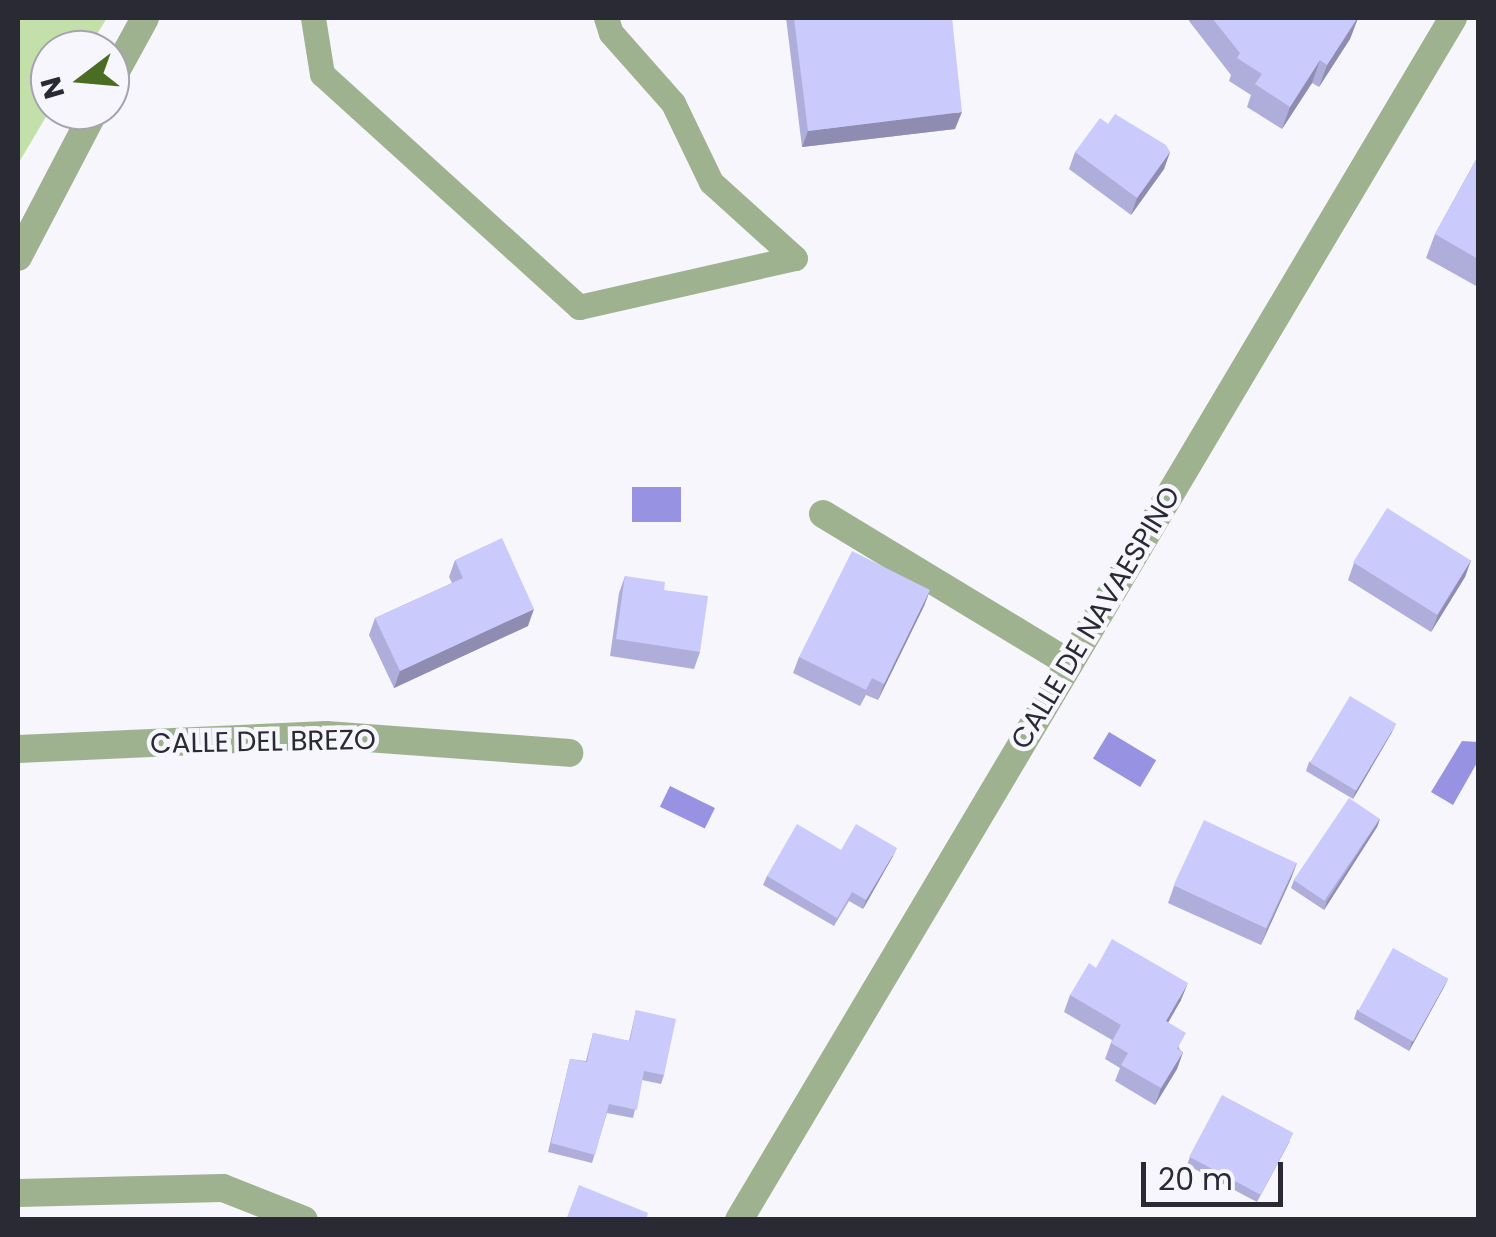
<!DOCTYPE html>
<html>
<head>
<meta charset="utf-8">
<style>
	body { margin:0 }
	#map { position:relative; width:1496px; height:1237px; overflow:hidden; background:#f6f6fc; font-family:Poppins,sans-serif }
	div>[style] { position:absolute }
	[style*='--x'] { left:calc(var(--x)*1px); top:calc(var(--y)*1px); width:calc(var(--w)*1px); rotate:calc(var(--a)*1deg) }
	.green>* { inset:0; background:#c3e0aa }
	.water>* { inset:0; background:#9892e3; transform-origin:0 0 }
	.service>* { height:25px; margin:-12.5px; padding:0 12.5px; transform-origin:12.5px; border-radius:12.5px; background:#9fb28f }
	.minor>* { height:28px; margin:-14px; padding:0 14px; transform-origin:14px; border-radius:14px; background:#9fb28f }
	.wall>* { inset:0; background:#afaeda }
	.shaded-wall>* { inset:0; background:#8e8db1 }
	.building>* { inset:0; background:#cbcafd; transform-origin:0 0 }
	span { translate:-50% -50%; white-space:nowrap; text-align:center; line-height:1.15; -webkit-text-stroke:9px #f6f6fc; paint-order:stroke }
	.street-label { font-size:28px; color:#2a2a35 }
	.frame { position:absolute; inset:0; border:20px solid #2a2a35; pointer-events:none }
	.north { position:absolute; left:30px; top:30px; width:100px; height:100px; box-sizing:border-box; background:#f6f6fc; border:2px solid #a4a4ac; border-radius:50%; rotate:254deg; font-size:28px; font-weight:700; line-height:40px; text-align:center; color:#2a2a35 }
	.north::after { content:''; display:block; margin:auto; width:35px; height:45px; background:#4a6c23; clip-path:polygon(50% 0,100% 100%,50% 72%,0 100%) }
	.scale { position:absolute; left:1141px; top:1162px; width:142px; height:45px; box-sizing:border-box; border:5px solid #2a2a35; border-top:0; padding-left:12px; font-size:30px; line-height:35px; white-space:nowrap; color:#2a2a35; -webkit-text-stroke:8px #f6f6fc; paint-order:stroke }
</style>
</head>
<body>
<div id="map">
	<div class="green">
		<div style="clip-path:polygon(18px 18px,107px 18px,87px 50px,50px 50px,50px 110px,18px 164px)"></div>
	</div>
	<div class="water">
		<div style="left:632px;top:487px;width:49px;height:35px"></div>
		<div style="left:1109px;top:732px;width:55px;height:31px;rotate:31deg"></div>
		<div style="clip-path:polygon(1462px 741px,1478px 742px,1478px 761px,1453px 805px,1431px 792px)"></div>
		<div style="left:670px;top:786px;width:50px;height:23px;rotate:26deg"></div>
	</div>
	<div class="service">
		<div style="--x:313;--y:18;--w:57;--a:80.9"></div>
		<div style="--x:322;--y:74;--w:347;--a:42.2"></div>
		<div style="--x:579;--y:307;--w:221;--a:-12.8"></div>
		<div style="--x:795;--y:258;--w:113;--a:-137.9"></div>
		<div style="--x:711;--y:182;--w:88;--a:-115.7"></div>
		<div style="--x:673;--y:103;--w:94;--a:-131.5"></div>
		<div style="--x:611;--y:33;--w:16;--a:-108"></div>
	</div>
	<div class="minor">
		<div style="--x:110;--y:82;--w:73;--a:-61.3"></div>
		<div style="--x:18;--y:257;--w:166;--a:-62.4"></div>
		<div style="--x:823;--y:514;--w:288;--a:31.2"></div>
		<div style="--x:18;--y:749;--w:308;--a:-2.6"></div>
		<div style="--x:326;--y:735;--w:244;--a:4.2"></div>
		<div style="--x:18;--y:1193;--w:205;--a:-1.4"></div>
		<div style="--x:223;--y:1188;--w:87;--a:21.6"></div>
		<div style="--x:739;--y:1220;--w:1398;--a:-59.29"></div>
	</div>
	<div class="wall">
		<div style="clip-path:polygon(786px 18px,952px 18px,955px 129px,802px 147px)"></div>
		<div style="clip-path:polygon(1190px 18px,1358px 18px,1350px 39px,1319px 87px,1312px 83px,1282px 129px,1247px 107px,1251px 95px,1229px 81px,1231px 75px,1189px 21px)"></div>
		<div style="clip-path:polygon(1108px 124px,1170px 152px,1164px 169px,1131px 215px,1069px 169px,1075px 152px)"></div>
		<div style="clip-path:polygon(1478px 156px,1478px 287px,1426px 258px,1435px 234px)"></div>
		<div style="clip-path:polygon(455px 560px,528px 626px,394px 688px,369px 635px,375px 618px,452px 583px,449px 577px)"></div>
		<div style="clip-path:polygon(1471px 560px,1465px 577px,1431px 632px,1348px 580px,1354px 563px)"></div>
		<div style="clip-path:polygon(625px 576px,664px 590px,700px 652px,694px 669px,610px 656px,619px 593px)"></div>
		<div style="clip-path:polygon(930px 590px,924px 606px,878px 700px,866px 695px,860px 706px,793px 673px,799px 657px)"></div>
		<div style="clip-path:polygon(1392px 732px,1353px 799px,1306px 771px,1309px 762px)"></div>
		<div style="clip-path:polygon(1380px 819px,1377px 827px,1324px 910px,1291px 888px,1294px 880px)"></div>
		<div style="clip-path:polygon(841px 850px,893px 856px,863px 909px,849px 901px,834px 926px,763px 885px,767px 876px)"></div>
		<div style="clip-path:polygon(1297px 863px,1261px 945px,1168px 903px,1174px 886px)"></div>
		<div style="clip-path:polygon(1096px 968px,1181px 1000px,1168px 1022px,1180px 1050px,1183px 1052px,1177px 1069px,1155px 1105px,1115px 1081px,1120px 1068px,1105px 1059px,1112px 1040px,1064px 1012px,1070px 995px)"></div>
		<div style="clip-path:polygon(1448px 979px,1444px 987px,1409px 1051px,1354px 1019px,1357px 1010px)"></div>
		<div style="clip-path:polygon(636px 1010px,664px 1075px,661px 1084px,642px 1080px,633px 1118px,607px 1113px,592px 1163px,548px 1152px,570px 1059px,586px 1061px,593px 1033px,629px 1041px)"></div>
		<div style="clip-path:polygon(1290px 1141px,1257px 1202px,1187px 1165px,1190px 1157px)"></div>
	</div>
	<div class="shaded-wall">
		<div style="clip-path:polygon(1358px 18px,1350px 39px,1319px 87px,1327px 65px)"></div>
		<div style="clip-path:polygon(1320px 60px,1312px 83px,1282px 129px,1290px 107px)"></div>
		<div style="clip-path:polygon(962px 112px,955px 129px,802px 147px,808px 131px)"></div>
		<div style="clip-path:polygon(1170px 152px,1164px 169px,1131px 215px,1137px 198px)"></div>
		<div style="clip-path:polygon(1471px 560px,1465px 577px,1431px 632px,1438px 615px)"></div>
		<div style="clip-path:polygon(930px 590px,924px 606px,878px 700px,884px 684px)"></div>
		<div style="clip-path:polygon(534px 609px,528px 626px,394px 688px,400px 671px)"></div>
		<div style="clip-path:polygon(1396px 724px,1392px 732px,1353px 799px,1356px 790px)"></div>
		<div style="clip-path:polygon(1380px 819px,1377px 827px,1324px 910px,1327px 901px)"></div>
		<div style="clip-path:polygon(897px 848px,893px 856px,863px 909px,866px 900px)"></div>
		<div style="clip-path:polygon(1297px 863px,1291px 879px,1261px 945px,1267px 929px)"></div>
		<div style="clip-path:polygon(1448px 979px,1444px 987px,1409px 1051px,1412px 1042px)"></div>
		<div style="clip-path:polygon(1188px 983px,1181px 1000px,1160px 1037px,1166px 1021px)"></div>
		<div style="clip-path:polygon(1183px 1052px,1177px 1069px,1155px 1105px,1161px 1088px)"></div>
	</div>
	<div class="building">
		<div style="clip-path:polygon(794px 18px,952px 18px,962px 112px,808px 131px)"></div>
		<div style="clip-path:polygon(1212px 18px,1357px 18px,1327px 65px,1320px 60px,1290px 107px,1255px 84px,1262px 74px,1237px 58px,1240px 53px)"></div>
		<div style="clip-path:polygon(1115px 114px,1166px 145px,1170px 152px,1137px 198px,1075px 152px,1100px 118px,1108px 124px)"></div>
		<div style="clip-path:polygon(1478px 156px,1478px 259px,1435px 234px)"></div>
		<div style="left:1387px;top:508px;width:99px;height:64px;rotate:32deg"></div>
		<div style="clip-path:polygon(502px 538px,534px 609px,400px 671px,375px 618px,463px 578px,455px 560px)"></div>
		<div style="clip-path:polygon(852px 551px,930px 590px,884px 684px,872px 678px,866px 690px,799px 657px)"></div>
		<div style="clip-path:polygon(625px 576px,665px 582px,664px 590px,708px 596px,700px 652px,616px 639px)"></div>
		<div style="left:1350px;top:696px;width:54px;height:78px;rotate:31deg"></div>
		<div style="left:1349px;top:798px;width:37px;height:99px;rotate:34deg"></div>
		<div style="left:1204px;top:820px;width:102px;height:72px;rotate:25deg"></div>
		<div style="clip-path:polygon(797px 824px,841px 850px,856px 824px,897px 848px,866px 900px,852px 892px,837px 918px,767px 876px)"></div>
		<div style="clip-path:polygon(1112px 939px,1188px 983px,1166px 1021px,1186px 1033px,1177px 1049px,1183px 1052px,1161px 1088px,1121px 1065px,1128px 1053px,1111px 1043px,1121px 1025px,1070px 995px,1089px 963px,1096px 968px)"></div>
		<div style="left:1393px;top:948px;width:63px;height:72px;rotate:29deg"></div>
		<div style="clip-path:polygon(636px 1010px,676px 1019px,664px 1075px,644px 1071px,637px 1110px,609px 1104px,595px 1155px,551px 1143px,570px 1059px,587px 1062px,593px 1033px,630px 1041px)"></div>
		<div style="left:1222px;top:1095px;width:81px;height:70px;rotate:28deg"></div>
		<div style="clip-path:polygon(579px 1185px,648px 1213px,646px 1220px,566px 1220px)"></div>
	</div>
	<div class="street-label">
		<span style="left:1096px;top:618px;rotate:-59deg">CALLE DE NAVAESPINO</span>
		<span style="left:263px;top:742px;rotate:-1deg">CALLE DEL BREZO</span>
	</div>
	<div class="frame"></div>
	<div class="north">N</div>
	<div class="scale">20 m</div>
</div>
</body>
</html>
